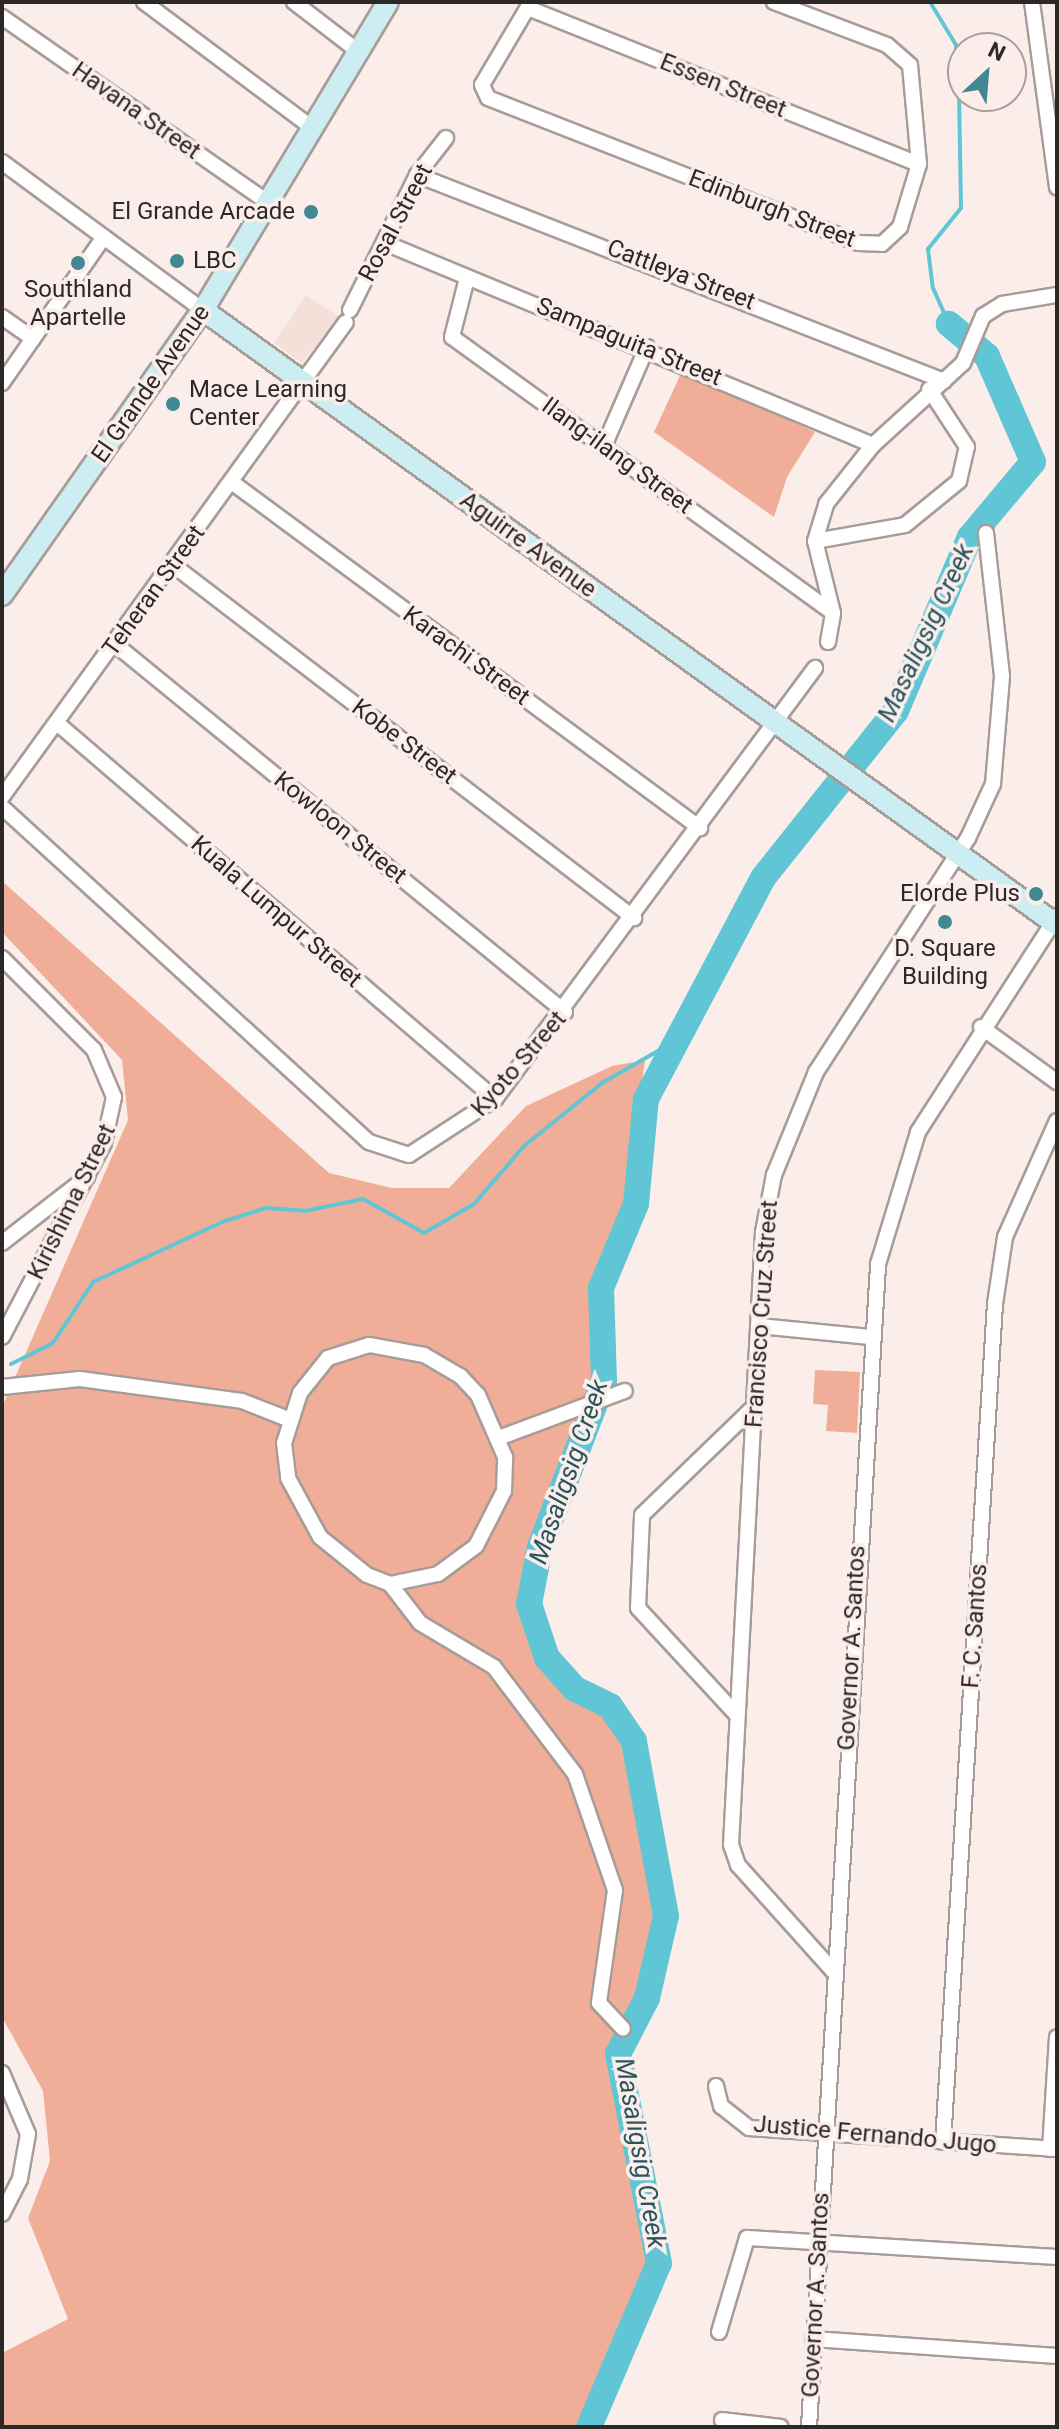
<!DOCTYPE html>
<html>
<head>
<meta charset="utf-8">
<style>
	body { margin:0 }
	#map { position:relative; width:1059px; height:2429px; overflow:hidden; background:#fbeeea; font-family:Roboto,sans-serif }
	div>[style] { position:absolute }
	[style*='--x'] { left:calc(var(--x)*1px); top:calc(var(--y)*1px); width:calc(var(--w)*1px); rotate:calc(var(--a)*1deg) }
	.built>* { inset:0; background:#f4dfd9 }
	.green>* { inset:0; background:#f0ae98 }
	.stream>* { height:4px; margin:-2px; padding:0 2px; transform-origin:2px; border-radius:2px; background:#60c6d5 }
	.river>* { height:26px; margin:-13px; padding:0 13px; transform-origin:13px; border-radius:13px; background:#60c6d5 }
	.roads { filter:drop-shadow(2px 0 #a89c98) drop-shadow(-2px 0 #a89c98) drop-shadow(0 2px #a89c98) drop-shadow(0 -2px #a89c98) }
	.street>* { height:14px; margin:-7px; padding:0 7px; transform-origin:7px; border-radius:7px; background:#fff }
	.secondary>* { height:20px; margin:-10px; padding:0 10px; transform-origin:10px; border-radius:10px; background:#cceef3 }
	.dots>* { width:22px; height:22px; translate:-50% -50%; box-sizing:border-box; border:4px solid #fbeeea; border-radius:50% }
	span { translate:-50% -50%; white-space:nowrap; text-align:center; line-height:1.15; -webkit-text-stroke:7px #fbeeea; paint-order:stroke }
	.street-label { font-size:24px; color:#2d2827 }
	.poi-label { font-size:24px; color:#2d2827 }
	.right { translate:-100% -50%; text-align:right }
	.left { translate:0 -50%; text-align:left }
	.water-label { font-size:26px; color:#29565d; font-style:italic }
	.frame { position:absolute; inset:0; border:4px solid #2d2827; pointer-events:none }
	.north { position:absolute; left:947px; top:32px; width:80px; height:80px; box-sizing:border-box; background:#fbeeea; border:2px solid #a99f9c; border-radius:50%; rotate:26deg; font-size:22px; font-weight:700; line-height:32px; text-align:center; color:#2d2827 }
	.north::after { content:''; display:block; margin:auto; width:28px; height:36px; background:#428892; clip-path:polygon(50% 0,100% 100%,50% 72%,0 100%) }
</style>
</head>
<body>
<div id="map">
	<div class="built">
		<div style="clip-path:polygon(306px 295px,339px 317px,302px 363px,274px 343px)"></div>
	</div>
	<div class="green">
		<div style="clip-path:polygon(682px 371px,815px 432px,787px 477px,774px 517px,654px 432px)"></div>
		<div style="clip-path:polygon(2px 881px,329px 1173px,392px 1188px,449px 1188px,526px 1106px,612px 1066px,645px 1060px,626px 1202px,591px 1287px,604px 1380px,540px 1547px,529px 1604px,547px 1658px,575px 1689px,610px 1706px,634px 1741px,666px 1916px,647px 1998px,618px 2054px,659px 2263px,589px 2427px,2px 2427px,2px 2353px,68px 2319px,28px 2218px,50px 2161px,43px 2091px,2px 2017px,2px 1407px,128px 1120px,122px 1060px,2px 932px)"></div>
		<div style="clip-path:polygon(815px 1370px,860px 1372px,857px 1433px,826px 1431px,828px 1405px,813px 1404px)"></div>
	</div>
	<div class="stream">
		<div style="--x:930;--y:2;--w:50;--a:58.8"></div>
		<div style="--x:956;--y:45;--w:47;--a:86.3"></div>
		<div style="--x:959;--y:92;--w:116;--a:89"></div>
		<div style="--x:961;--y:208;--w:53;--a:128.8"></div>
		<div style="--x:928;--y:249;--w:39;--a:83"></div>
		<div style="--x:933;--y:288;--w:39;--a:66"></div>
		<div style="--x:11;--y:1364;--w:47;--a:-26.6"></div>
		<div style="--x:53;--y:1343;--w:73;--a:-56.7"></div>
		<div style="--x:93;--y:1282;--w:142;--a:-24.9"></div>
		<div style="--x:222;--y:1222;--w:46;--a:-17.7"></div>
		<div style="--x:266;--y:1208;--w:39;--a:4"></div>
		<div style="--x:305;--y:1211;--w:59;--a:-11.7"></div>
		<div style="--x:363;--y:1199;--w:70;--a:29.1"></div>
		<div style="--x:424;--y:1233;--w:58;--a:-30.1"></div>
		<div style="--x:474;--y:1204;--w:77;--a:-49.2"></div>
		<div style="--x:524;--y:1146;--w:100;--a:-38.9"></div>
		<div style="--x:602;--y:1083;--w:95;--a:-29.8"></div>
	</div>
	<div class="river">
		<div style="--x:589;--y:2427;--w:178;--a:-66.9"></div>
		<div style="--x:659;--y:2263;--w:213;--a:-101.1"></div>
		<div style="--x:618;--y:2054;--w:63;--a:-62.6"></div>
		<div style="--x:647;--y:1998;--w:84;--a:-77"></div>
		<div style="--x:666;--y:1916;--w:178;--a:-100.4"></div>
		<div style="--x:634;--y:1741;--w:42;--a:-124.4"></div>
		<div style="--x:610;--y:1706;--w:39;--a:-154"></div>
		<div style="--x:575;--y:1689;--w:42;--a:-132.1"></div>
		<div style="--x:547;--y:1658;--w:57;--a:-108.4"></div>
		<div style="--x:529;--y:1604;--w:58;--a:-79.1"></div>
		<div style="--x:540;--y:1547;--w:179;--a:-69"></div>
		<div style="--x:604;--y:1380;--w:92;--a:-91.9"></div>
		<div style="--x:601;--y:1288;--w:91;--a:-67.4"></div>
		<div style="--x:636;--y:1204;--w:105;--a:-84.6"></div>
		<div style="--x:646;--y:1099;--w:250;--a:-62.1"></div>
		<div style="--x:763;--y:878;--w:213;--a:-51.5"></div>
		<div style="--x:896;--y:711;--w:189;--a:-67"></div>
		<div style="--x:970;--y:537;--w:98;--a:-50"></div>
		<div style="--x:1033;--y:462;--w:116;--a:-113.5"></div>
		<div style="--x:987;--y:356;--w:50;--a:-139.9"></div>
	</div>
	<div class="roads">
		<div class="street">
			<div style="--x:144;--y:2;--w:212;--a:36.8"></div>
			<div style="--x:294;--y:2;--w:82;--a:37.6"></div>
			<div style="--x:531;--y:2;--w:96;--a:120.6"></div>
			<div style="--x:482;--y:85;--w:14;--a:65"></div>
			<div style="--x:488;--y:98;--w:397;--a:21.4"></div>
			<div style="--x:858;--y:243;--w:24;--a:2"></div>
			<div style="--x:882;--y:244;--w:25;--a:-43"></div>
			<div style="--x:900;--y:227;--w:66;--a:-73.2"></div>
			<div style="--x:919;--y:164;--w:99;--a:-95.2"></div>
			<div style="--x:910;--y:65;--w:30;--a:-139"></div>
			<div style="--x:887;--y:45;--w:121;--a:-159.2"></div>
			<div style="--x:1032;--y:2;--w:187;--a:82.3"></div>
			<div style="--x:528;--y:8;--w:421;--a:21.8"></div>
			<div style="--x:2;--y:17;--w:327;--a:34.9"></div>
			<div style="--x:2;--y:162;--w:250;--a:36.4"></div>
			<div style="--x:417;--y:175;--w:566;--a:21.35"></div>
			<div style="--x:385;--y:243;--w:528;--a:22.49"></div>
			<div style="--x:467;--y:278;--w:61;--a:104.3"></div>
			<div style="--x:452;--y:337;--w:470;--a:35.9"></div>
			<div style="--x:350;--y:310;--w:151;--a:-63.6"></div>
			<div style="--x:417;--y:175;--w:47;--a:-51.9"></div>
			<div style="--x:2;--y:317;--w:38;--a:35"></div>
			<div style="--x:2;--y:383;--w:178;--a:-55.1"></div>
			<div style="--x:604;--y:446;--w:108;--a:-66.5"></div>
			<div style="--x:233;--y:483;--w:581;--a:36.46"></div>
			<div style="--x:815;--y:541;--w:91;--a:-10.1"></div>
			<div style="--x:905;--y:525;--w:70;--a:-39.2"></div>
			<div style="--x:959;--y:481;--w:35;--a:-77"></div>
			<div style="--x:967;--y:447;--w:69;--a:-123.2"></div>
			<div style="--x:173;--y:565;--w:581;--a:37.44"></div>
			<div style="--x:828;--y:642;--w:29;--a:-80"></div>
			<div style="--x:833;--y:613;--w:74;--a:-104"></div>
			<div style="--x:815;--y:541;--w:39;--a:-73"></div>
			<div style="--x:826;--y:504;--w:75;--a:-51.5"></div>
			<div style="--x:873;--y:445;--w:122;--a:-42.3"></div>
			<div style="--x:963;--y:363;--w:51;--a:-66.9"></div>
			<div style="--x:983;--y:316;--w:22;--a:-32"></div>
			<div style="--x:1002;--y:304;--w:56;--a:-9.3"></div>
			<div style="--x:116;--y:645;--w:580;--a:39.26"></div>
			<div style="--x:57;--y:723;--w:577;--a:40.64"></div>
			<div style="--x:2;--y:797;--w:586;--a:-54.09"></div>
			<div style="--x:2;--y:807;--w:497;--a:42.4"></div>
			<div style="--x:369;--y:1142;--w:42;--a:18"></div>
			<div style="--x:409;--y:1155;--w:103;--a:-33.1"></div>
			<div style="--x:495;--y:1099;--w:537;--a:-53.41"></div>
			<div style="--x:2;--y:958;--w:130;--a:45"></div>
			<div style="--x:94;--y:1050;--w:51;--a:66.9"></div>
			<div style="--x:114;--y:1097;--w:47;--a:102.3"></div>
			<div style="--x:104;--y:1143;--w:219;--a:117.7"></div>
			<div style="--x:981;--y:1027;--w:94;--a:35.9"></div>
			<div style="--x:2;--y:1243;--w:108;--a:-37.8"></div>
			<div style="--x:759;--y:1326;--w:112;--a:5.7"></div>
			<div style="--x:2;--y:1387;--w:78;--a:-5.9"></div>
			<div style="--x:80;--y:1379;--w:163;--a:7.7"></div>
			<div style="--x:242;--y:1401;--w:49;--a:21.4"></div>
			<div style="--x:501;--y:1437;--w:132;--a:-20.4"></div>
			<div style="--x:390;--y:1584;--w:49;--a:-11.8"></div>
			<div style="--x:438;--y:1574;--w:47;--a:-36.4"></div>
			<div style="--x:476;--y:1546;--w:62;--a:-63"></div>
			<div style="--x:504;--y:1491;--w:34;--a:-88"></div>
			<div style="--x:505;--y:1457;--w:68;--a:-113.5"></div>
			<div style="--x:478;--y:1395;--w:26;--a:-133"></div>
			<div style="--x:460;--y:1376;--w:42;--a:-149.7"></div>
			<div style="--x:424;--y:1355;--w:56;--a:-169.7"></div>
			<div style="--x:369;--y:1345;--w:43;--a:162.4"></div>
			<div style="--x:328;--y:1358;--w:45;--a:128.7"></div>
			<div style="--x:300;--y:1393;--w:52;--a:107.7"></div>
			<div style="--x:284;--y:1443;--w:35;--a:83"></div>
			<div style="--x:288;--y:1478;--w:67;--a:61.5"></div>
			<div style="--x:320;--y:1537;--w:60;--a:39"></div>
			<div style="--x:367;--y:1575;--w:25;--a:21"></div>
			<div style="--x:390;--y:1584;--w:49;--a:52.4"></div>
			<div style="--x:420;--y:1623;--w:86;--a:30.7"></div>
			<div style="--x:494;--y:1667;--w:134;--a:52.9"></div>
			<div style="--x:575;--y:1774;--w:123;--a:71"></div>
			<div style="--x:615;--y:1890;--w:114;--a:98.1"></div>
			<div style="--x:599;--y:2003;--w:35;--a:47"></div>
			<div style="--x:735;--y:1713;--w:143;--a:-132.7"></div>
			<div style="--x:638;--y:1608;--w:93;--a:-87.5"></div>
			<div style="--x:642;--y:1515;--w:156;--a:-44"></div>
			<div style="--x:834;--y:1972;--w:144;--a:-131.9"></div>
			<div style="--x:738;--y:1865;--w:21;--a:-109"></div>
			<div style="--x:731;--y:1845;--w:614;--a:-87.01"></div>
			<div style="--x:763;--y:1232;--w:58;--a:-79.1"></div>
			<div style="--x:774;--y:1175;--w:111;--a:-67.8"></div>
			<div style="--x:816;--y:1072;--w:279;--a:-57"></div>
			<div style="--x:968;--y:838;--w:60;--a:-65.2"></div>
			<div style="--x:993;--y:784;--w:108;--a:-85.2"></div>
			<div style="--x:1002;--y:676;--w:144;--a:-96.4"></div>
			<div style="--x:2;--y:2073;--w:66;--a:66.9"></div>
			<div style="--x:28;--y:2134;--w:46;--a:100.1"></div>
			<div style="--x:20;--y:2179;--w:39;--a:117"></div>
			<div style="--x:716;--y:2086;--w:21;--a:76"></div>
			<div style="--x:721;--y:2106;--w:36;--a:38"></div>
			<div style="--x:749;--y:2128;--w:309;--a:3.9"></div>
			<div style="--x:943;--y:2142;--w:840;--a:-86.45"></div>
			<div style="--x:995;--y:1304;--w:68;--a:-81.5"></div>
			<div style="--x:1005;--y:1237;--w:127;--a:-65.9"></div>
			<div style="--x:1050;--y:2149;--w:112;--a:-86.4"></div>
			<div style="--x:719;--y:2332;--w:98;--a:-73.4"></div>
			<div style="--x:747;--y:2238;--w:311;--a:3.5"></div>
			<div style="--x:813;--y:2339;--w:245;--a:4"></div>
			<div style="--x:722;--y:2420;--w:59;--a:6.8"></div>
			<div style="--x:809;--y:2427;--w:1165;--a:-86.6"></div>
			<div style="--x:878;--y:1264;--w:138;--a:-73.1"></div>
			<div style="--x:918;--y:1132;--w:257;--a:-57.2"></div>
		</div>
		<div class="secondary">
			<div style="--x:203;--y:310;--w:1052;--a:35.76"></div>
			<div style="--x:2;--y:595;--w:355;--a:-54.9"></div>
			<div style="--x:206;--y:305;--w:353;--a:-59"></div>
		</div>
	</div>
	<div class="dots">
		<div style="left:311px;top:212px;background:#428892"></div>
		<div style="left:177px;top:261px;background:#428892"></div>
		<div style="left:78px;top:263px;background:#428892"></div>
		<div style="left:173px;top:404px;background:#428892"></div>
		<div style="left:1036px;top:894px;background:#428892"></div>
		<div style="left:945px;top:922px;background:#428892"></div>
	</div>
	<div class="street-label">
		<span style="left:723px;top:86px;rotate:22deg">Essen Street</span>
		<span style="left:136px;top:111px;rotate:35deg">Havana Street</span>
		<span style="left:772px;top:209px;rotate:21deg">Edinburgh Street</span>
		<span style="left:396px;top:223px;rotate:-62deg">Rosal Street</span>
		<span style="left:681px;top:275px;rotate:21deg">Cattleya Street</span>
		<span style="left:629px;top:342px;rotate:22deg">Sampaguita Street</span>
		<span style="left:151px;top:384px;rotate:-55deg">El Grande Avenue</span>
		<span style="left:617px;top:456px;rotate:36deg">Ilang-ilang Street</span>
		<span style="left:528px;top:545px;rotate:36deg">Aguirre Avenue</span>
		<span style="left:154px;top:591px;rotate:-54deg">Teheran Street</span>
		<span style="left:466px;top:656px;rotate:36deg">Karachi Street</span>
		<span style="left:404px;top:742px;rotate:37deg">Kobe Street</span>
		<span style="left:340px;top:828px;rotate:39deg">Kowloon Street</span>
		<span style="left:276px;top:912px;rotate:41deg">Kuala Lumpur Street</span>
		<span style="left:519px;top:1064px;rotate:-49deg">Kyoto Street</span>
		<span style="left:72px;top:1202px;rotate:-64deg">Kirishima Street</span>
		<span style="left:762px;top:1314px;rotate:-86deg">Francisco Cruz Street</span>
		<span style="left:975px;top:1626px;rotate:-86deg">F. C. Santos</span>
		<span style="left:852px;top:1648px;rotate:-87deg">Governor A. Santos</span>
		<span style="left:875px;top:2135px;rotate:5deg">Justice Fernando Jugo</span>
		<span style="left:816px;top:2295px;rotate:-87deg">Governor A. Santos</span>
	</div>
	<div class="poi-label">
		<span class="right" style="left:295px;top:212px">El Grande Arcade</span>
		<span class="left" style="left:193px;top:261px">LBC</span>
		<span style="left:78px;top:304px">Southland<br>Apartelle</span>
		<span class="left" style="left:189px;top:404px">Mace Learning<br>Center</span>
		<span class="right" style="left:1020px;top:894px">Elorde Plus</span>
		<span style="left:945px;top:963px">D. Square<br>Building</span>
	</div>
	<div class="water-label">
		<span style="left:926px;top:633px;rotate:-65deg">Masaligsig Creek</span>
		<span style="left:569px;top:1472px;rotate:-71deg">Masaligsig Creek</span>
		<span style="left:640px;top:2153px;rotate:80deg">Masaligsig Creek</span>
	</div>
	<div class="frame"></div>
	<div class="north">N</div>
</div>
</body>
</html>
